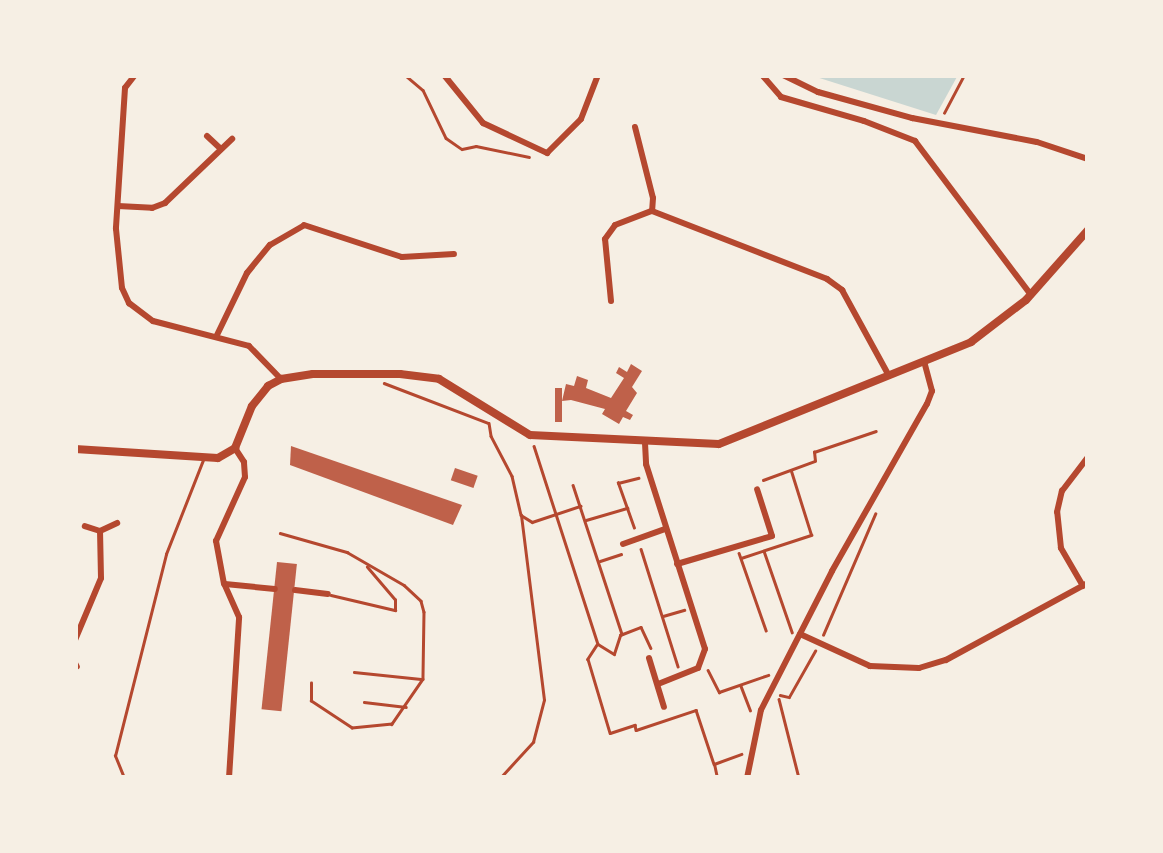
<!DOCTYPE html>
<html>
<head>
<meta charset="utf-8">
<style>
	body { margin:0 }
	#map { position:relative; width:1163px; height:853px; overflow:hidden; background:#f6efe4; font-family:Rubik,sans-serif }
	div>[style] { position:absolute }
	[style*='--x'] { left:calc(var(--x)*1px); top:calc(var(--y)*1px); width:calc(var(--w)*1px); rotate:calc(var(--a)*1deg) }
	.water>* { inset:0; background:#c9d6d2 }
	.building>* { inset:0; background:#bf614a; transform-origin:0 0 }
	.path>* { height:2.5px; margin:-1.25px; padding:0 1.25px; transform-origin:1.25px; border-radius:1.25px; background:#b5482f }
	.service>* { height:2.5px; margin:-1.25px; padding:0 1.25px; transform-origin:1.25px; border-radius:1.25px; background:#b5482f }
	.minor>* { height:6px; margin:-3px; padding:0 3px; transform-origin:3px; border-radius:3px; background:#b5482f }
	.tertiary>* { height:8px; margin:-4px; padding:0 4px; transform-origin:4px; border-radius:4px; background:#b5482f }
	span { translate:-50% -50%; white-space:nowrap; text-align:center; line-height:1.15; -webkit-text-stroke:8px #f6efe4; paint-order:stroke }
	.frame { position:absolute; inset:0; border:78px solid #f6efe4; pointer-events:none }
</style>
</head>
<body>
<div id="map">
	<div class="water">
		<div style="clip-path:polygon(810px 75px,958px 75px,936px 115px)"></div>
	</div>
	<div class="building">
		<div style="clip-path:polygon(631px 364px,642px 371px,632px 387px,637px 393px,626px 411px,633px 415px,630px 420px,623px 417px,619px 424px,602px 414px,605px 409px,571px 400px,562px 401px,562px 422px,555px 422px,555px 388px,562px 388px,562px 401px,566px 384px,574px 386px,577px 376px,588px 380px,586px 388px,611px 398px,624px 378px,616px 373px,619px 367px,627px 372px)"></div>
		<div style="clip-path:polygon(291px 446px,462px 505px,453px 525px,290px 465px)"></div>
		<div style="left:455px;top:468px;width:24px;height:13px;rotate:19deg"></div>
		<div style="left:277px;top:562px;width:20px;height:148px;rotate:6deg"></div>
	</div>
	<div class="path">
		<div style="--x:405;--y:75;--w:23;--a:40"></div>
		<div style="--x:423;--y:90;--w:53;--a:64.4"></div>
		<div style="--x:446;--y:138;--w:19;--a:35"></div>
		<div style="--x:462;--y:149;--w:14;--a:-12"></div>
		<div style="--x:476;--y:146;--w:54;--a:11.7"></div>
		<div style="--x:944;--y:113;--w:43;--a:-62.2"></div>
		<div style="--x:384;--y:383;--w:111;--a:21"></div>
		<div style="--x:489;--y:423;--w:13;--a:81"></div>
		<div style="--x:491;--y:436;--w:45;--a:62.3"></div>
		<div style="--x:512;--y:476;--w:40;--a:77"></div>
		<div style="--x:521;--y:515;--w:13;--a:32"></div>
		<div style="--x:532;--y:522;--w:51;--a:-18.4"></div>
		<div style="--x:534;--y:446;--w:208;--a:72.1"></div>
		<div style="--x:598;--y:644;--w:19;--a:32"></div>
		<div style="--x:614;--y:654;--w:20;--a:-72"></div>
		<div style="--x:620;--y:635;--w:22;--a:-21"></div>
		<div style="--x:641;--y:627;--w:23;--a:65"></div>
		<div style="--x:763;--y:480;--w:55;--a:-20.1"></div>
		<div style="--x:815;--y:461;--w:9;--a:-96"></div>
		<div style="--x:814;--y:452;--w:65;--a:-18.7"></div>
		<div style="--x:573;--y:485;--w:157;--a:71.8"></div>
		<div style="--x:586;--y:520;--w:43;--a:-16.3"></div>
		<div style="--x:634;--y:528;--w:48;--a:-109.6"></div>
		<div style="--x:618;--y:483;--w:21;--a:-14"></div>
		<div style="--x:641;--y:549;--w:123;--a:72.5"></div>
		<div style="--x:764;--y:551;--w:86;--a:70.9"></div>
		<div style="--x:739;--y:553;--w:82;--a:70.7"></div>
		<div style="--x:741;--y:558;--w:74;--a:-18.2"></div>
		<div style="--x:811;--y:535;--w:67;--a:-107.4"></div>
		<div style="--x:600;--y:561;--w:22;--a:-18"></div>
		<div style="--x:663;--y:616;--w:22;--a:-16"></div>
		<div style="--x:823;--y:635;--w:132;--a:-66.7"></div>
		<div style="--x:597;--y:645;--w:17;--a:123"></div>
		<div style="--x:588;--y:659;--w:77;--a:73.4"></div>
		<div style="--x:610;--y:733;--w:26;--a:-18"></div>
		<div style="--x:635;--y:725;--w:5;--a:79"></div>
		<div style="--x:636;--y:730;--w:63;--a:-18.4"></div>
		<div style="--x:696;--y:710;--w:57;--a:71.6"></div>
		<div style="--x:708;--y:670;--w:25;--a:63"></div>
		<div style="--x:719;--y:692;--w:52;--a:-19.1"></div>
		<div style="--x:741;--y:686;--w:26;--a:69"></div>
		<div style="--x:780;--y:695;--w:9;--a:13"></div>
		<div style="--x:789;--y:697;--w:53;--a:-60.5"></div>
		<div style="--x:779;--y:699;--w:81;--a:75.8"></div>
		<div style="--x:500;--y:778;--w:49;--a:-47.5"></div>
		<div style="--x:533;--y:742;--w:43;--a:-75.3"></div>
		<div style="--x:544;--y:700;--w:186;--a:-97.1"></div>
		<div style="--x:717;--y:778;--w:14;--a:-102"></div>
		<div style="--x:714;--y:764;--w:29;--a:-20"></div>
	</div>
	<div class="service">
		<div style="--x:280;--y:533;--w:70;--a:15.8"></div>
		<div style="--x:347;--y:552;--w:66;--a:30.1"></div>
		<div style="--x:404;--y:585;--w:23;--a:43"></div>
		<div style="--x:421;--y:601;--w:11;--a:75"></div>
		<div style="--x:424;--y:612;--w:67;--a:90.9"></div>
		<div style="--x:423;--y:679;--w:55;--a:124.6"></div>
		<div style="--x:392;--y:724;--w:40;--a:174.3"></div>
		<div style="--x:352;--y:728;--w:49;--a:-146.6"></div>
		<div style="--x:311;--y:701;--w:18;--a:-90"></div>
		<div style="--x:331;--y:595;--w:66;--a:13.2"></div>
		<div style="--x:395;--y:610;--w:10;--a:-90"></div>
		<div style="--x:395;--y:600;--w:43;--a:-130.3"></div>
		<div style="--x:354;--y:672;--w:67;--a:6"></div>
		<div style="--x:364;--y:702;--w:42;--a:6.8"></div>
		<div style="--x:124;--y:778;--w:24;--a:-112"></div>
		<div style="--x:115;--y:756;--w:208;--a:-75.8"></div>
		<div style="--x:166;--y:554;--w:101;--a:-68.5"></div>
	</div>
	<div class="minor">
		<div style="--x:135;--y:75;--w:16;--a:128"></div>
		<div style="--x:125;--y:88;--w:141;--a:93.7"></div>
		<div style="--x:116;--y:229;--w:59;--a:84.2"></div>
		<div style="--x:122;--y:288;--w:17;--a:65"></div>
		<div style="--x:129;--y:303;--w:30;--a:37"></div>
		<div style="--x:153;--y:321;--w:99;--a:14.6"></div>
		<div style="--x:249;--y:346;--w:46;--a:45.9"></div>
		<div style="--x:444;--y:75;--w:62;--a:50.9"></div>
		<div style="--x:483;--y:123;--w:71;--a:25.1"></div>
		<div style="--x:547;--y:153;--w:48;--a:-45"></div>
		<div style="--x:581;--y:119;--w:47;--a:-68.9"></div>
		<div style="--x:762;--y:75;--w:29;--a:49"></div>
		<div style="--x:781;--y:97;--w:86;--a:16.1"></div>
		<div style="--x:864;--y:121;--w:55;--a:21.4"></div>
		<div style="--x:915;--y:141;--w:193;--a:53"></div>
		<div style="--x:783;--y:75;--w:39;--a:26"></div>
		<div style="--x:818;--y:92;--w:98;--a:15.5"></div>
		<div style="--x:912;--y:118;--w:127;--a:10.9"></div>
		<div style="--x:1037;--y:142;--w:54;--a:18.4"></div>
		<div style="--x:635;--y:127;--w:73;--a:75.8"></div>
		<div style="--x:653;--y:198;--w:13;--a:94"></div>
		<div style="--x:207;--y:136;--w:19;--a:43"></div>
		<div style="--x:118;--y:206;--w:34;--a:3"></div>
		<div style="--x:152;--y:208;--w:14;--a:-21"></div>
		<div style="--x:165;--y:203;--w:93;--a:-43.7"></div>
		<div style="--x:611;--y:301;--w:62;--a:-95.5"></div>
		<div style="--x:605;--y:239;--w:17;--a:-54"></div>
		<div style="--x:615;--y:225;--w:40;--a:-21"></div>
		<div style="--x:652;--y:211;--w:188;--a:21.2"></div>
		<div style="--x:827;--y:279;--w:19;--a:36"></div>
		<div style="--x:842;--y:290;--w:98;--a:61.3"></div>
		<div style="--x:217;--y:335;--w:69;--a:-64.2"></div>
		<div style="--x:247;--y:273;--w:36;--a:-51"></div>
		<div style="--x:270;--y:245;--w:39;--a:-30"></div>
		<div style="--x:304;--y:225;--w:103;--a:18.1"></div>
		<div style="--x:402;--y:257;--w:52;--a:-3.3"></div>
		<div style="--x:645;--y:443;--w:21;--a:87"></div>
		<div style="--x:646;--y:464;--w:194;--a:72.3"></div>
		<div style="--x:705;--y:649;--w:20;--a:110"></div>
		<div style="--x:698;--y:668;--w:43;--a:158.2"></div>
		<div style="--x:100;--y:531;--w:19;--a:-25"></div>
		<div style="--x:623;--y:544;--w:45;--a:-19.7"></div>
		<div style="--x:677;--y:564;--w:99;--a:-16.4"></div>
		<div style="--x:772;--y:536;--w:49;--a:-107.7"></div>
		<div style="--x:225;--y:584;--w:50;--a:5.7"></div>
		<div style="--x:1083;--y:586;--w:44;--a:-120.1"></div>
		<div style="--x:1061;--y:548;--w:36;--a:-96"></div>
		<div style="--x:1057;--y:512;--w:22;--a:-77"></div>
		<div style="--x:1062;--y:491;--w:43;--a:-52.6"></div>
		<div style="--x:295;--y:590;--w:33;--a:7"></div>
		<div style="--x:800;--y:634;--w:77;--a:24.6"></div>
		<div style="--x:870;--y:666;--w:49;--a:2.3"></div>
		<div style="--x:919;--y:668;--w:28;--a:-17"></div>
		<div style="--x:946;--y:660;--w:162;--a:-28.5"></div>
		<div style="--x:75;--y:640;--w:67;--a:-67.2"></div>
		<div style="--x:101;--y:578;--w:47;--a:-91.2"></div>
		<div style="--x:100;--y:531;--w:16;--a:-162"></div>
		<div style="--x:649;--y:658;--w:51;--a:73"></div>
		<div style="--x:75;--y:663;--w:4;--a:63"></div>
		<div style="--x:229;--y:778;--w:161;--a:-86.4"></div>
		<div style="--x:239;--y:617;--w:36;--a:-114"></div>
		<div style="--x:224;--y:584;--w:44;--a:-100.5"></div>
		<div style="--x:216;--y:541;--w:70;--a:-65.6"></div>
		<div style="--x:245;--y:477;--w:15;--a:-94"></div>
		<div style="--x:244;--y:462;--w:17;--a:-123"></div>
		<div style="--x:747;--y:778;--w:69;--a:-78.4"></div>
		<div style="--x:761;--y:710;--w:156;--a:-62.9"></div>
		<div style="--x:832;--y:571;--w:192;--a:-60.4"></div>
		<div style="--x:927;--y:404;--w:14;--a:-69"></div>
		<div style="--x:932;--y:391;--w:30;--a:-105"></div>
	</div>
	<div class="tertiary">
		<div style="--x:75;--y:449;--w:143;--a:3.6"></div>
		<div style="--x:218;--y:458;--w:20;--a:-30"></div>
		<div style="--x:235;--y:448;--w:45;--a:-68"></div>
		<div style="--x:252;--y:406;--w:26;--a:-51"></div>
		<div style="--x:268;--y:386;--w:15;--a:-28"></div>
		<div style="--x:281;--y:379;--w:32;--a:-9"></div>
		<div style="--x:313;--y:374;--w:87;--a:0"></div>
		<div style="--x:400;--y:374;--w:39;--a:7"></div>
		<div style="--x:439;--y:379;--w:107;--a:31.6"></div>
		<div style="--x:530;--y:435;--w:189;--a:2.7"></div>
		<div style="--x:719;--y:444;--w:272;--a:-22"></div>
		<div style="--x:971;--y:342;--w:69;--a:-37.4"></div>
		<div style="--x:1026;--y:300;--w:94;--a:-48.5"></div>
	</div>
	<div class="frame"></div>
</div>
</body>
</html>
